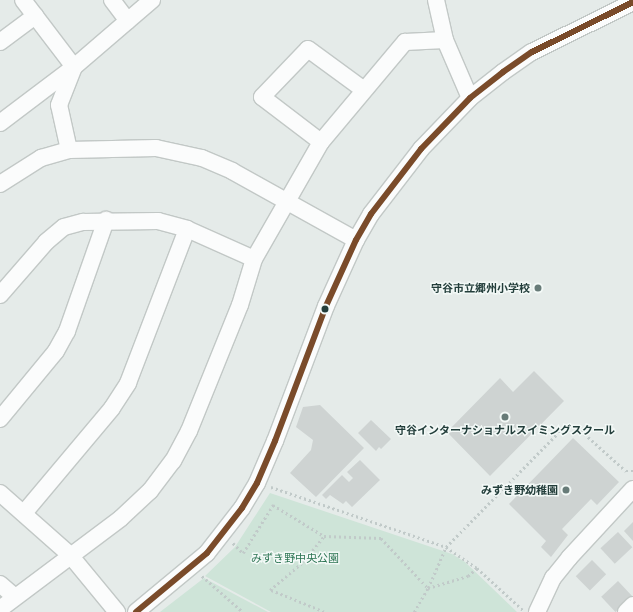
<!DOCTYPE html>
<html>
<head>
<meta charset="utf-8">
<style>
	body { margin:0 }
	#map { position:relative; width:633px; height:612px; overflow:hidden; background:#e5ebe9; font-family:"Golos Text","Noto Sans JP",sans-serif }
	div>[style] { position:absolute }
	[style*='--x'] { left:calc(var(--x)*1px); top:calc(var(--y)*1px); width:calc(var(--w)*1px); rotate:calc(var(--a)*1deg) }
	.green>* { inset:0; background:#cee4d8 }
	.building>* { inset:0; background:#ced3d2; transform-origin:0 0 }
	.path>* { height:2.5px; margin-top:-1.25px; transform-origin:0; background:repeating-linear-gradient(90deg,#c1cac9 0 2px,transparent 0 5px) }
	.roads { filter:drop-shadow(1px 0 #c2c8c6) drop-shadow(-1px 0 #c2c8c6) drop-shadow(0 1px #c2c8c6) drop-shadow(0 -1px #c2c8c6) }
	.minor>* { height:16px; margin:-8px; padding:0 8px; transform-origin:8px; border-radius:8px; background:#fbfcfc }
	.bus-1>* { height:6px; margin:-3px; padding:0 3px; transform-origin:3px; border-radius:3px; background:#7a4b2a }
	.dots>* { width:11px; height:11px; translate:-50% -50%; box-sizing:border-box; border:2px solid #f3f9f7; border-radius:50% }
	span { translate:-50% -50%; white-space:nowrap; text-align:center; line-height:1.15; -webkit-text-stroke:3px #f3f9f7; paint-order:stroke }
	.poi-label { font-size:11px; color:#233e3b; font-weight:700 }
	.right { translate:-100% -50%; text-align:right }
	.park-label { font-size:11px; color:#2d7554 }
</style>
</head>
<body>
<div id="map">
	<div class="green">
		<div style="clip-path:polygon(270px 493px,452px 554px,465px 562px,517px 612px,271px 612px,205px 576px,235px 547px)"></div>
		<div style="clip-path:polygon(204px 578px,268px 612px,160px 612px)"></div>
	</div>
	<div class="building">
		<div style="clip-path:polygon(534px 371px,564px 401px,490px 476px,447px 432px,500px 378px,513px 392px)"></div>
		<div style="clip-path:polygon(320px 405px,364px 448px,316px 497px,290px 473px,311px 450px,313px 440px,296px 427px,303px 407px)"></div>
		<div style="clip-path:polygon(371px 420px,391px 439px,381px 449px,379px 447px,376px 451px,358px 433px)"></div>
		<div style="clip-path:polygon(573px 438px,619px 482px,597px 505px,591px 499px,562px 529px,568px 535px,551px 557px,541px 547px,546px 541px,509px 504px)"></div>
		<div style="clip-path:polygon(360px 460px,380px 480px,352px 507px,346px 501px,343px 504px,330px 495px,326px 499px,322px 495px,342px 475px,349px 482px,353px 478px,347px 472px)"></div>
		<div style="clip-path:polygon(633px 522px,633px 541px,624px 531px)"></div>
		<div style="left:618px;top:532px;width:21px;height:24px;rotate:47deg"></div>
		<div style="left:592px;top:560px;width:20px;height:23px;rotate:45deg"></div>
		<div style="left:618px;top:581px;width:21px;height:23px;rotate:47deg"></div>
	</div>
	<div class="path">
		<div style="--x:271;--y:487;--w:185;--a:18.9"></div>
		<div style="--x:446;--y:547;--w:170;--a:-45.5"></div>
		<div style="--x:565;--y:426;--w:12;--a:5"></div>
		<div style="--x:577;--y:427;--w:66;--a:41.9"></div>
		<div style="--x:626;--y:471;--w:7;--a:0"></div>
		<div style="--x:233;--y:543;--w:14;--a:45"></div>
		<div style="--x:243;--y:553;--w:57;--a:-58"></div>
		<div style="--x:273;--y:505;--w:60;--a:31.3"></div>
		<div style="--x:324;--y:536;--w:57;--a:2"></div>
		<div style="--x:381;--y:538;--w:69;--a:46.8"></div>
		<div style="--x:428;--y:588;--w:45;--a:-66.3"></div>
		<div style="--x:446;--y:547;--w:37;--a:34"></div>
		<div style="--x:477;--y:568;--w:62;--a:42.4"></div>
		<div style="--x:202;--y:576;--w:55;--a:41.3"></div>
		<div style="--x:324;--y:612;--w:58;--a:-157.8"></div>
		<div style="--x:270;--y:590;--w:43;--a:-40.3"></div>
		<div style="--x:303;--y:562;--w:33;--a:-51"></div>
		<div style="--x:414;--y:612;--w:28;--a:-60"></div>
		<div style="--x:428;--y:588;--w:42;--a:-16.7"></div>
		<div style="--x:468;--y:576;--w:12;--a:-42"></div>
	</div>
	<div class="roads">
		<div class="minor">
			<div style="--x:112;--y:0;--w:26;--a:53"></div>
			<div style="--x:436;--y:0;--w:41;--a:77.3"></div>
			<div style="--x:445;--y:40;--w:63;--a:66.7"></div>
			<div style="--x:0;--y:42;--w:44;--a:-36.6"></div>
			<div style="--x:0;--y:123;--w:93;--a:-37.1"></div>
			<div style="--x:74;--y:67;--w:84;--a:-127.3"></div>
			<div style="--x:321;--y:142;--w:74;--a:-142.7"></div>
			<div style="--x:262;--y:97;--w:66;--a:-46.2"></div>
			<div style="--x:308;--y:49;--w:69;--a:36.2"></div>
			<div style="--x:69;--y:150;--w:46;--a:-102.5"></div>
			<div style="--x:59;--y:105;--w:41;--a:-68.5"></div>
			<div style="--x:74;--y:67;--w:103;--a:-40.7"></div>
			<div style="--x:0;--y:184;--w:49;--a:-32.4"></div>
			<div style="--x:41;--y:158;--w:29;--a:-16"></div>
			<div style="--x:69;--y:150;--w:87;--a:-1.3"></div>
			<div style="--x:156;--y:148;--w:47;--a:12.3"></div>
			<div style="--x:202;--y:158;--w:33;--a:23"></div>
			<div style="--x:232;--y:171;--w:142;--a:29.1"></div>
			<div style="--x:0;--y:295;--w:70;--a:-49"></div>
			<div style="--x:46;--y:242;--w:23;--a:-40"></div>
			<div style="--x:64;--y:227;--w:20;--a:-15"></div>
			<div style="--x:83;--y:222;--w:75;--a:-0.8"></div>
			<div style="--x:158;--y:221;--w:30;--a:15"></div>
			<div style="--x:187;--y:229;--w:73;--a:24.1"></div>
			<div style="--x:0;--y:419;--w:88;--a:-50.5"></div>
			<div style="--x:56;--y:351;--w:23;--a:-61"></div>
			<div style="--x:67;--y:331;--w:118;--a:-70.6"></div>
			<div style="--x:0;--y:493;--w:94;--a:41.5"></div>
			<div style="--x:70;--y:555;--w:74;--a:50.5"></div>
			<div style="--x:24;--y:513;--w:137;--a:-50"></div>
			<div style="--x:112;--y:408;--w:30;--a:-57"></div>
			<div style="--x:128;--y:383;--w:165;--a:-69"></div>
			<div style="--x:0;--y:584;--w:20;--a:41"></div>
			<div style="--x:0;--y:609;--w:151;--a:-36.9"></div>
			<div style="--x:121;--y:518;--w:40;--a:-43"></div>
			<div style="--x:150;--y:491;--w:38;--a:-53"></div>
			<div style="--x:173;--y:461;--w:34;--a:-62"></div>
			<div style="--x:189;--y:431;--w:136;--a:-68"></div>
			<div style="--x:240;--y:305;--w:48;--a:-73.1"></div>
			<div style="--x:254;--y:259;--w:135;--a:-60.2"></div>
			<div style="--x:321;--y:142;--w:131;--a:-50"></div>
			<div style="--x:405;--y:42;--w:40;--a:-2.9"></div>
			<div style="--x:136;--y:612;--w:92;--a:-39.7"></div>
			<div style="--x:207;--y:553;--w:57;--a:-52.1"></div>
			<div style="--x:242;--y:508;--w:29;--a:-59"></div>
			<div style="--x:257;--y:483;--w:46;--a:-66.8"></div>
			<div style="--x:275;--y:441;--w:144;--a:-69.3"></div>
			<div style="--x:326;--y:306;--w:72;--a:-65.6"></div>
			<div style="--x:356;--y:240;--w:30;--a:-60"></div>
			<div style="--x:371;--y:214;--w:82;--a:-52.4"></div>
			<div style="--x:421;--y:149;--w:71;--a:-46.1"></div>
			<div style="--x:470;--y:98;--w:42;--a:-38.2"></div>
			<div style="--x:503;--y:72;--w:35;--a:-35"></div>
			<div style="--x:532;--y:52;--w:113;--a:-26.3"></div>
			<div style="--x:537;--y:612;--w:38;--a:-65"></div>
			<div style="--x:553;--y:578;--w:26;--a:-51"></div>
			<div style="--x:569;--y:558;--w:94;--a:-47.2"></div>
			<div style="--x:626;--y:612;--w:10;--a:-45"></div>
		</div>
	</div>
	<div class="bus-1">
		<div style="--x:136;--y:612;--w:92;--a:-39.7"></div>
		<div style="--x:207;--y:553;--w:57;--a:-52.1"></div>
		<div style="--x:242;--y:508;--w:29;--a:-59"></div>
		<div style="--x:257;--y:483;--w:46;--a:-66.8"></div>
		<div style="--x:275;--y:441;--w:144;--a:-69.3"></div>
		<div style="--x:326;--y:306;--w:72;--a:-65.6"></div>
		<div style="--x:356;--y:240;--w:30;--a:-60"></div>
		<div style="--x:371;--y:214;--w:82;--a:-52.4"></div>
		<div style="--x:421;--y:149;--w:71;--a:-46.1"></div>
		<div style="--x:470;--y:98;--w:42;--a:-38.2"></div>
		<div style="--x:503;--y:72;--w:35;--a:-35"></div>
		<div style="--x:532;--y:52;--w:113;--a:-26.3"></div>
	</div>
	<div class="dots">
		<div style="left:538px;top:288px;background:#677b78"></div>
		<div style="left:325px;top:309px;background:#233e3b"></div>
		<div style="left:505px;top:417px;background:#677b78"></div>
		<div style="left:566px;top:490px;background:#677b78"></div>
	</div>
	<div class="poi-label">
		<span class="right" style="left:530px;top:288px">守谷市立郷州小学校</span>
		<span style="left:505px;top:430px">守谷インターナショナルスイミングスクール</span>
		<span class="right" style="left:558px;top:490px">みずき野幼稚園</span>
	</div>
	<div class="park-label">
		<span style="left:295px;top:558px">みずき野中央公園</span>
	</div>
</div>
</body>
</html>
